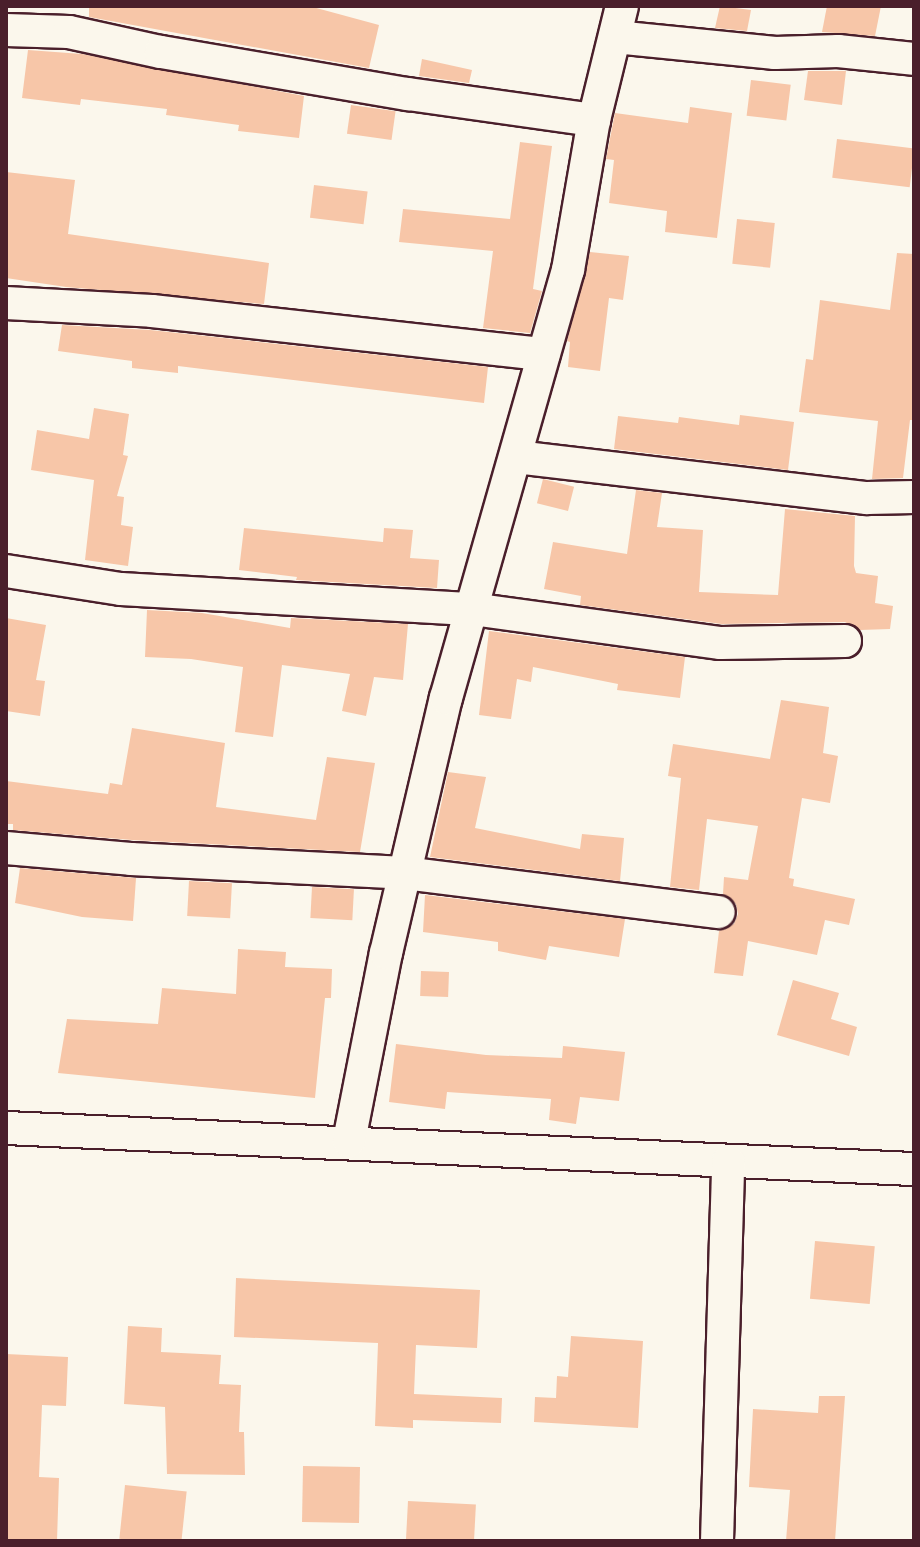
<!DOCTYPE html>
<html>
<head>
<meta charset="utf-8">
<style>
	body { margin:0 }
	#map { position:relative; width:920px; height:1547px; overflow:hidden; background:#fbf7ec; font-family:Delius,sans-serif }
	div>[style] { position:absolute }
	[style*='--x'] { left:calc(var(--x)*1px); top:calc(var(--y)*1px); width:calc(var(--w)*1px); rotate:calc(var(--a)*1deg) }
	.building>* { inset:0; background:#f7c6a8; transform-origin:0 0 }
	.roads { filter:drop-shadow(2px 0 #4a1f2b) drop-shadow(-2px 0 #4a1f2b) drop-shadow(0 2px #4a1f2b) drop-shadow(0 -2px #4a1f2b) }
	.minor>* { height:32px; margin:-16px; padding:0 16px; transform-origin:16px; border-radius:16px; background:#fbf7ec }
	span { translate:-50% -50%; white-space:nowrap; text-align:center; line-height:1.15; -webkit-text-stroke:6px #fbf7ec; paint-order:stroke }
	.frame { position:absolute; inset:0; border:8px solid #4a1f2b; pointer-events:none }
</style>
</head>
<body>
<div id="map">
	<div class="building">
		<div style="clip-path:polygon(89px 6px,309px 6px,379px 25px,369px 68px,89px 17px)"></div>
		<div style="clip-path:polygon(720px 6px,751px 10px,747px 31px,715px 28px)"></div>
		<div style="clip-path:polygon(827px 6px,881px 6px,875px 36px,822px 32px)"></div>
		<div style="clip-path:polygon(28px 50px,82px 54px,304px 96px,299px 138px,238px 131px,239px 125px,166px 115px,167px 109px,81px 99px,80px 105px,22px 98px)"></div>
		<div style="clip-path:polygon(422px 59px,472px 70px,469px 83px,419px 76px)"></div>
		<div style="clip-path:polygon(808px 71px,846px 71px,842px 105px,804px 100px)"></div>
		<div style="left:751px;top:80px;width:40px;height:36px;rotate:7deg"></div>
		<div style="left:351px;top:105px;width:45px;height:29px;rotate:8deg"></div>
		<div style="clip-path:polygon(690px 107px,732px 113px,717px 238px,665px 232px,667px 211px,609px 203px,614px 160px,606px 159px,615px 113px,688px 123px)"></div>
		<div style="left:837px;top:139px;width:78px;height:39px;rotate:7deg"></div>
		<div style="clip-path:polygon(520px 142px,552px 146px,533px 289px,542px 291px,530px 333px,483px 328px,493px 251px,399px 242px,403px 209px,510px 219px)"></div>
		<div style="clip-path:polygon(6px 172px,75px 180px,68px 234px,269px 263px,264px 304px,66px 287px,6px 278px)"></div>
		<div style="left:314px;top:185px;width:54px;height:33px;rotate:7deg"></div>
		<div style="left:737px;top:219px;width:38px;height:45px;rotate:6deg"></div>
		<div style="clip-path:polygon(590px 252px,629px 256px,623px 300px,609px 298px,600px 371px,568px 367px,570px 342px,567px 341px)"></div>
		<div style="clip-path:polygon(897px 253px,914px 254px,914px 420px,910px 420px,903px 478px,872px 479px,878px 421px,799px 412px,806px 359px,813px 360px,820px 300px,890px 310px)"></div>
		<div style="clip-path:polygon(62px 325px,150px 330px,488px 367px,484px 403px,178px 366px,178px 373px,132px 368px,132px 361px,58px 351px)"></div>
		<div style="clip-path:polygon(94px 408px,129px 414px,123px 455px,128px 456px,117px 496px,124px 497px,121px 525px,133px 527px,128px 566px,85px 560px,94px 480px,31px 470px,37px 430px,89px 439px)"></div>
		<div style="clip-path:polygon(740px 415px,794px 422px,788px 470px,614px 449px,618px 416px,678px 423px,679px 417px,739px 425px)"></div>
		<div style="left:543px;top:479px;width:32px;height:25px;rotate:14deg"></div>
		<div style="clip-path:polygon(636px 490px,662px 493px,657px 527px,703px 530px,699px 592px,778px 595px,785px 509px,855px 516px,854px 566px,856px 573px,878px 576px,875px 603px,893px 606px,890px 629px,860px 630px,845px 622px,722px 624px,580px 605px,581px 596px,544px 589px,553px 542px,627px 554px)"></div>
		<div style="clip-path:polygon(244px 528px,383px 542px,384px 528px,413px 530px,410px 558px,439px 560px,437px 588px,296px 580px,297px 577px,239px 570px)"></div>
		<div style="clip-path:polygon(147px 610px,202px 613px,290px 628px,291px 618px,408px 624px,403px 680px,374px 677px,366px 716px,342px 711px,350px 674px,282px 665px,273px 737px,235px 732px,243px 667px,191px 659px,145px 657px)"></div>
		<div style="clip-path:polygon(6px 618px,46px 625px,36px 680px,45px 681px,40px 716px,6px 711px)"></div>
		<div style="clip-path:polygon(489px 631px,685px 657px,680px 698px,617px 690px,618px 684px,533px 667px,531px 682px,517px 679px,511px 719px,479px 715px)"></div>
		<div style="clip-path:polygon(781px 700px,829px 707px,823px 753px,838px 756px,830px 803px,802px 798px,789px 878px,794px 879px,793px 886px,855px 899px,849px 925px,825px 920px,817px 955px,748px 941px,743px 976px,714px 973px,719px 931px,734px 924px,738px 914px,736px 904px,723px 894px,724px 877px,748px 880px,758px 826px,707px 819px,699px 890px,670px 887px,681px 778px,668px 776px,673px 744px,770px 759px)"></div>
		<div style="clip-path:polygon(132px 728px,225px 743px,216px 807px,316px 820px,327px 757px,375px 763px,360px 852px,132px 840px,13px 830px,13px 824px,6px 824px,6px 781px,108px 794px,110px 783px,122px 785px)"></div>
		<div style="clip-path:polygon(448px 772px,486px 777px,475px 828px,580px 849px,582px 834px,624px 838px,620px 881px,430px 857px)"></div>
		<div style="clip-path:polygon(20px 868px,136px 878px,133px 921px,82px 917px,15px 903px)"></div>
		<div style="left:189px;top:881px;width:43px;height:35px;rotate:3deg"></div>
		<div style="left:312px;top:887px;width:42px;height:31px;rotate:3deg"></div>
		<div style="clip-path:polygon(425px 895px,625px 919px,619px 957px,549px 946px,546px 960px,498px 951px,498px 942px,423px 932px)"></div>
		<div style="clip-path:polygon(238px 949px,286px 952px,285px 967px,332px 969px,331px 998px,325px 998px,315px 1098px,58px 1073px,67px 1019px,158px 1024px,162px 988px,236px 994px)"></div>
		<div style="left:421px;top:971px;width:28px;height:25px;rotate:2deg"></div>
		<div style="clip-path:polygon(793px 980px,839px 993px,831px 1019px,857px 1027px,849px 1056px,777px 1035px)"></div>
		<div style="clip-path:polygon(396px 1044px,486px 1055px,562px 1058px,563px 1046px,625px 1052px,619px 1101px,580px 1097px,576px 1124px,549px 1120px,551px 1099px,447px 1092px,445px 1109px,389px 1102px)"></div>
		<div style="left:815px;top:1241px;width:60px;height:58px;rotate:5deg"></div>
		<div style="clip-path:polygon(236px 1278px,480px 1290px,477px 1348px,416px 1345px,414px 1394px,502px 1398px,501px 1423px,413px 1420px,413px 1428px,375px 1426px,378px 1343px,234px 1337px)"></div>
		<div style="clip-path:polygon(128px 1326px,162px 1328px,161px 1352px,221px 1355px,219px 1384px,241px 1385px,239px 1432px,244px 1432px,245px 1475px,167px 1474px,165px 1407px,124px 1404px)"></div>
		<div style="clip-path:polygon(571px 1336px,643px 1341px,638px 1428px,534px 1422px,535px 1397px,556px 1398px,557px 1376px,568px 1377px)"></div>
		<div style="clip-path:polygon(6px 1354px,68px 1357px,66px 1406px,42px 1405px,39px 1477px,59px 1478px,57px 1541px,6px 1541px)"></div>
		<div style="clip-path:polygon(819px 1396px,845px 1396px,835px 1541px,786px 1541px,790px 1490px,749px 1487px,753px 1409px,818px 1413px)"></div>
		<div style="left:303px;top:1466px;width:57px;height:56px;rotate:1deg"></div>
		<div style="left:125px;top:1485px;width:62px;height:54px;rotate:6deg"></div>
		<div style="left:408px;top:1501px;width:68px;height:40px;rotate:3deg"></div>
	</div>
	<div class="roads">
		<div class="minor">
			<div style="--x:6;--y:30;--w:63;--a:1.8"></div>
			<div style="--x:69;--y:32;--w:94;--a:12.3"></div>
			<div style="--x:161;--y:52;--w:251;--a:9.7"></div>
			<div style="--x:408;--y:94;--w:188;--a:8"></div>
			<div style="--x:615;--y:37;--w:161;--a:5.7"></div>
			<div style="--x:775;--y:53;--w:63;--a:-1.8"></div>
			<div style="--x:838;--y:51;--w:76;--a:6"></div>
			<div style="--x:6;--y:303;--w:146;--a:3.1"></div>
			<div style="--x:152;--y:311;--w:394;--a:6.3"></div>
			<div style="--x:516;--y:457;--w:353;--a:6.7"></div>
			<div style="--x:867;--y:498;--w:47;--a:-1.2"></div>
			<div style="--x:6;--y:571;--w:116;--a:8.9"></div>
			<div style="--x:121;--y:589;--w:352;--a:3.3"></div>
			<div style="--x:472;--y:609;--w:251;--a:7.8"></div>
			<div style="--x:721;--y:643;--w:124;--a:-0.9"></div>
			<div style="--x:6;--y:848;--w:125;--a:5"></div>
			<div style="--x:131;--y:859;--w:274;--a:2.9"></div>
			<div style="--x:405;--y:873;--w:316;--a:7.1"></div>
			<div style="--x:6;--y:1128;--w:909;--a:2.59"></div>
			<div style="--x:349;--y:1141;--w:192;--a:-78.9"></div>
			<div style="--x:386;--y:953;--w:262;--a:-76.8"></div>
			<div style="--x:446;--y:698;--w:445;--a:-74.1"></div>
			<div style="--x:568;--y:270;--w:152;--a:-80.2"></div>
			<div style="--x:594;--y:120;--w:117;--a:-76.2"></div>
			<div style="--x:717;--y:1541;--w:380;--a:-88.3"></div>
		</div>
	</div>
	<div class="frame"></div>
</div>
</body>
</html>
